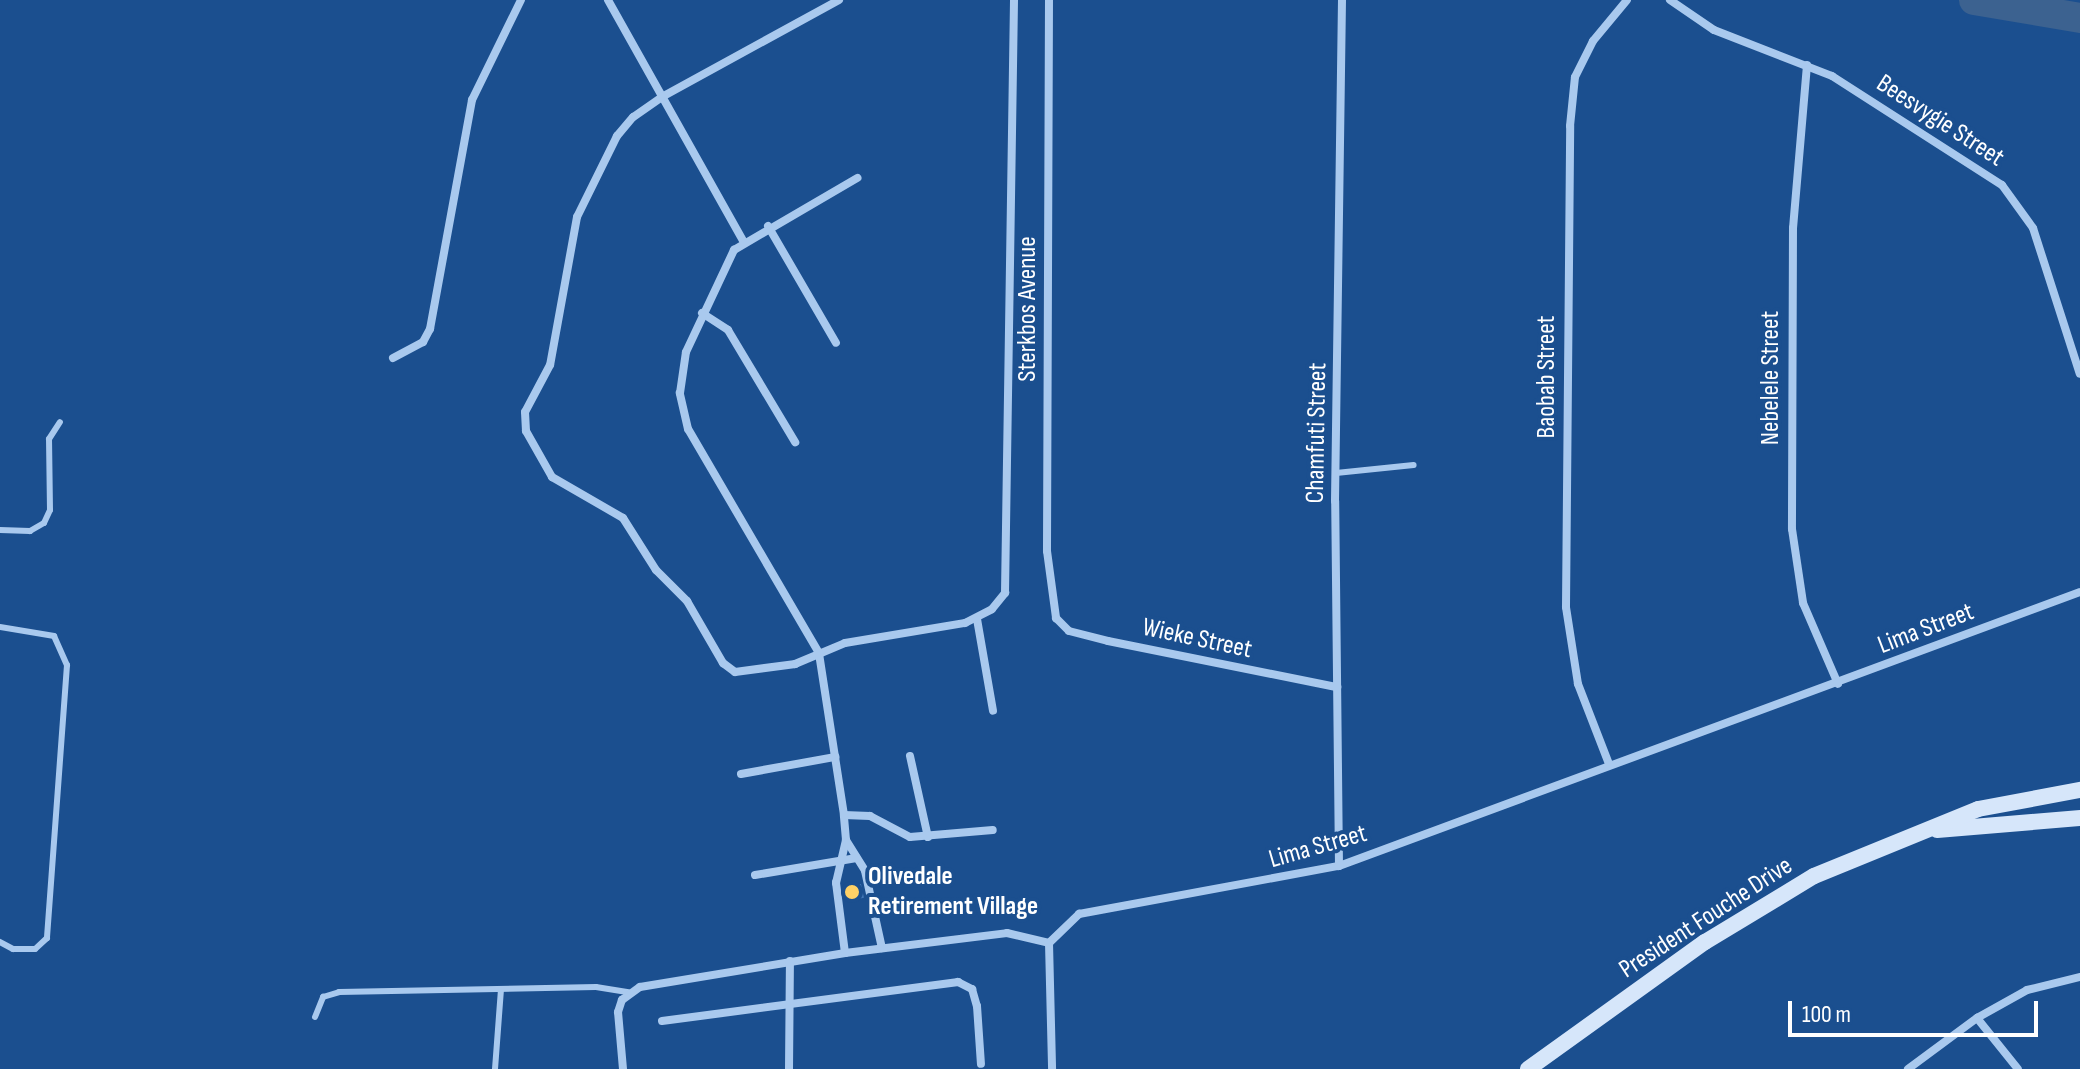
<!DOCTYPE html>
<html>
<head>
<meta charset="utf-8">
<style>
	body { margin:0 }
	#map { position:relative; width:2080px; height:1069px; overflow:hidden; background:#1b4f8f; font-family:"Sofia Sans Condensed",sans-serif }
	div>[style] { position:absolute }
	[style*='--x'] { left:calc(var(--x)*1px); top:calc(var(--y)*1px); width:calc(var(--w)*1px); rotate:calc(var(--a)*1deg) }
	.river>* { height:30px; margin:-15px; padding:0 15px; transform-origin:15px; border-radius:15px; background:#3c6290 }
	.building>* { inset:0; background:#4478b7; transform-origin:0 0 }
	.lane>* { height:6px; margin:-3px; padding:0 3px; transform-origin:3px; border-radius:3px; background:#a9c9ee }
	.street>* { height:8px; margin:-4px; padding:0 4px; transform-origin:4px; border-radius:4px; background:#a9c9ee }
	.secondary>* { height:16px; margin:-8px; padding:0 8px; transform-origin:8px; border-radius:8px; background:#d6e6fa }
	.dots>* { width:22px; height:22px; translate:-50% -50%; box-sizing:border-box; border:4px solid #1b4f8f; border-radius:50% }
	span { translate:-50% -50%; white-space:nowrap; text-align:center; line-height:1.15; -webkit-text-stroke:8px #1b4f8f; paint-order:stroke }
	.street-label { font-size:26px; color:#fff }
	.poi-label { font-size:26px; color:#fff; font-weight:700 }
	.left { translate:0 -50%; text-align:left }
	.scale { position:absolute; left:1788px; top:1001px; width:250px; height:36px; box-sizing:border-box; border:4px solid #fff; border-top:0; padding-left:10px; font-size:24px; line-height:28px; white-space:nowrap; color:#fff; -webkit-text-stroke:6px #1b4f8f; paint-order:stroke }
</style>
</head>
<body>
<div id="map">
	<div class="river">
		<div style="--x:1974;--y:0;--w:108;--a:9.6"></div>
	</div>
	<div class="building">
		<div style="left:861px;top:884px;width:14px;height:17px;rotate:78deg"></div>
	</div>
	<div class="lane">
		<div style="--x:1336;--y:473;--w:78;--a:-5.9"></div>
		<div style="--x:0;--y:530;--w:30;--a:2"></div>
		<div style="--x:30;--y:531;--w:16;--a:-30"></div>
		<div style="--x:44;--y:523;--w:14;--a:-65"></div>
		<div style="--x:50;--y:510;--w:71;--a:-90.8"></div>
		<div style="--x:49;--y:439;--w:20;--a:-57"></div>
		<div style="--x:0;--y:627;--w:55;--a:9.5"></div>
		<div style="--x:54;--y:636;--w:32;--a:66"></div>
		<div style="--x:67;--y:665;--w:274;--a:94.2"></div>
		<div style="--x:47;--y:938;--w:16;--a:137"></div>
		<div style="--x:35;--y:949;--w:22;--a:180"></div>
		<div style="--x:13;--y:949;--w:15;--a:-152"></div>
		<div style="--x:315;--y:1017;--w:22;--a:-68"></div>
		<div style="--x:323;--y:997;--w:17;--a:-17"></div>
		<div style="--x:339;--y:992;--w:257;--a:-1.1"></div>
		<div style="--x:596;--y:987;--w:33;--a:9"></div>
		<div style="--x:495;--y:1069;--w:80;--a:-85.7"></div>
	</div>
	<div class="street">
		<div style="--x:608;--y:0;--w:276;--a:60.7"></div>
		<div style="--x:839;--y:0;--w:202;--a:151.3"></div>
		<div style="--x:662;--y:97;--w:35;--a:145"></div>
		<div style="--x:633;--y:117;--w:25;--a:130"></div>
		<div style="--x:617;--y:136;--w:90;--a:116.3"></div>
		<div style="--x:577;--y:217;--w:150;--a:100.3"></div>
		<div style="--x:550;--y:365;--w:53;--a:118"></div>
		<div style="--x:525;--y:412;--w:19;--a:87"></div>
		<div style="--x:526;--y:431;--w:53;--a:60.5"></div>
		<div style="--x:552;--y:477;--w:82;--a:30"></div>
		<div style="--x:623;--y:518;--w:62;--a:57.6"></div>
		<div style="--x:656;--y:570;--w:44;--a:45"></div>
		<div style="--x:687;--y:601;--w:72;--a:59.9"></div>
		<div style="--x:723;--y:663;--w:15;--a:37"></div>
		<div style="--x:735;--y:672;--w:61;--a:-7.6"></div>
		<div style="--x:795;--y:664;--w:54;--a:-22.8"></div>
		<div style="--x:845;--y:643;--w:122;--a:-9.5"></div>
		<div style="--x:965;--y:623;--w:30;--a:-27"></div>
		<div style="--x:992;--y:609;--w:21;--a:-51"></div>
		<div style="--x:1005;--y:593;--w:593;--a:-89.13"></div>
		<div style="--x:1049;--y:0;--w:551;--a:90.21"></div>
		<div style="--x:1047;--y:551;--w:68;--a:82.3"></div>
		<div style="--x:1056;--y:618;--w:18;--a:45"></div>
		<div style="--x:1069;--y:631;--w:40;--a:14.4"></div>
		<div style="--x:1108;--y:641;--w:234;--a:11.4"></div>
		<div style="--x:1670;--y:0;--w:53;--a:34.3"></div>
		<div style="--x:1714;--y:30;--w:127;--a:21.3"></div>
		<div style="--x:1832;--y:76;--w:202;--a:32.7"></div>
		<div style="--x:2002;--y:185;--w:53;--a:54.2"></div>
		<div style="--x:2033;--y:228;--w:153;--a:72.2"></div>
		<div style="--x:1807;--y:65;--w:164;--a:94.9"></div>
		<div style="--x:1793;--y:228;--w:301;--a:90.2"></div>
		<div style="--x:1792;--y:529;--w:75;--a:81.5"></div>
		<div style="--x:1803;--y:603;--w:88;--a:66.6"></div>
		<div style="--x:768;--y:226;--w:135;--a:59.8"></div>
		<div style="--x:702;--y:313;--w:31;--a:33"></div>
		<div style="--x:728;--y:330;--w:131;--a:59.1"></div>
		<div style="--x:393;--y:358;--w:34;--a:-28"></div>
		<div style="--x:423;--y:342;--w:15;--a:-62"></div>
		<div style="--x:430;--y:329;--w:233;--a:-79.6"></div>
		<div style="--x:472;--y:100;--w:111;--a:-63.9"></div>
		<div style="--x:977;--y:619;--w:93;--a:80.1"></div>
		<div style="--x:910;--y:756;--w:83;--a:77.5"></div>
		<div style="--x:1609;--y:764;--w:86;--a:-111.2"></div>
		<div style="--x:1578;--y:684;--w:78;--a:-98.9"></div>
		<div style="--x:1566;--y:607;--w:481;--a:-89.5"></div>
		<div style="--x:1570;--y:126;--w:49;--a:-84.2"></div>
		<div style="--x:1575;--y:77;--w:40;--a:-63.4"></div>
		<div style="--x:1593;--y:41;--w:53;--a:-50.3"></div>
		<div style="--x:741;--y:774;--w:96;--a:-10.3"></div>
		<div style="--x:844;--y:815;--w:26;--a:2"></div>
		<div style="--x:870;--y:816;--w:45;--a:27.7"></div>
		<div style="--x:910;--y:837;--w:83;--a:-4.8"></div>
		<div style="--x:846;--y:840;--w:36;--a:58"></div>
		<div style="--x:865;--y:871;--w:79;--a:77.6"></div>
		<div style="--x:1339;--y:866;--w:365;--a:-90.6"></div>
		<div style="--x:1335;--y:501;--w:501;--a:-89.2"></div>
		<div style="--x:755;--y:875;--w:103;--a:-9.5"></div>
		<div style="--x:1049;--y:943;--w:126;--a:88.6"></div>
		<div style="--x:845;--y:953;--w:71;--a:-97.3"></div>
		<div style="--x:836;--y:883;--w:44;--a:-76.9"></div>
		<div style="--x:846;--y:840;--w:25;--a:-95"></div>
		<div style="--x:844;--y:815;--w:164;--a:-98.8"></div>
		<div style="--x:819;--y:653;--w:259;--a:-120.3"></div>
		<div style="--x:688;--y:429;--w:37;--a:-103"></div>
		<div style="--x:680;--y:393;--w:41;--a:-81.7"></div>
		<div style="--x:686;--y:352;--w:113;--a:-64.8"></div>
		<div style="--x:734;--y:250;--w:143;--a:-30.3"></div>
		<div style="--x:1977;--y:1018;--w:65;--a:51.2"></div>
		<div style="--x:662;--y:1021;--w:299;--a:-7.5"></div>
		<div style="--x:958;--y:982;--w:16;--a:27"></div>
		<div style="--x:972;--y:989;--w:18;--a:74"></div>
		<div style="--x:977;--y:1006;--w:58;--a:86.1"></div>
		<div style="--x:623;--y:1069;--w:57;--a:-95"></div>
		<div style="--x:618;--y:1012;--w:13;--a:-72"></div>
		<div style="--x:622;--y:1000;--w:22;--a:-36"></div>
		<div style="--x:640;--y:987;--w:208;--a:-9.4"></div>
		<div style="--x:845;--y:953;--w:163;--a:-7"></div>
		<div style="--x:1007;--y:933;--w:43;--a:13.4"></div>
		<div style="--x:1049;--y:943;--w:42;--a:-44"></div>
		<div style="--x:1079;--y:914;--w:264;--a:-10.5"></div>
		<div style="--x:1339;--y:866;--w:790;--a:-20.29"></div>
		<div style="--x:789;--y:1069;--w:108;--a:-89.5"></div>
		<div style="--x:1908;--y:1069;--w:86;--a:-36.5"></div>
		<div style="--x:1977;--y:1018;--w:57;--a:-29.2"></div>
		<div style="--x:2027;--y:990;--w:55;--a:-13.8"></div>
	</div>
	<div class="secondary">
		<div style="--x:1937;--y:830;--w:144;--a:-4.8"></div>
		<div style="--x:1528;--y:1069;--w:218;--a:-35.7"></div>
		<div style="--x:1705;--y:942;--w:127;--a:-31.2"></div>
		<div style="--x:1814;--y:876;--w:177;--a:-22.2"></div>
		<div style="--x:1978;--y:809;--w:104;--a:-10.6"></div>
	</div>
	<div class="dots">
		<div style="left:852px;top:892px;background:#ffd166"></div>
	</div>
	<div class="street-label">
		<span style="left:1940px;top:121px;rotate:33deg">Beesvygie Street</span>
		<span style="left:1028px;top:309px;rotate:-90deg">Sterkbos Avenue</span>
		<span style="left:1547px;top:377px;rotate:-90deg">Baobab Street</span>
		<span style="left:1771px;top:378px;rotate:-90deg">Nebelele Street</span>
		<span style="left:1317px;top:433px;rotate:-89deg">Chamfuti Street</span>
		<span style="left:1926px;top:629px;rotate:-21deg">Lima Street</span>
		<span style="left:1197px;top:639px;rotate:12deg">Wieke Street</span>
		<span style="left:1318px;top:847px;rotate:-16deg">Lima Street</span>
		<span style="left:1706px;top:918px;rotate:-33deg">President Fouche Drive</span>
	</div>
	<div class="poi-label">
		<span class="left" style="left:868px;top:892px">Olivedale<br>Retirement Village</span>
	</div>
	<div class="scale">100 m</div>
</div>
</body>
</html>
